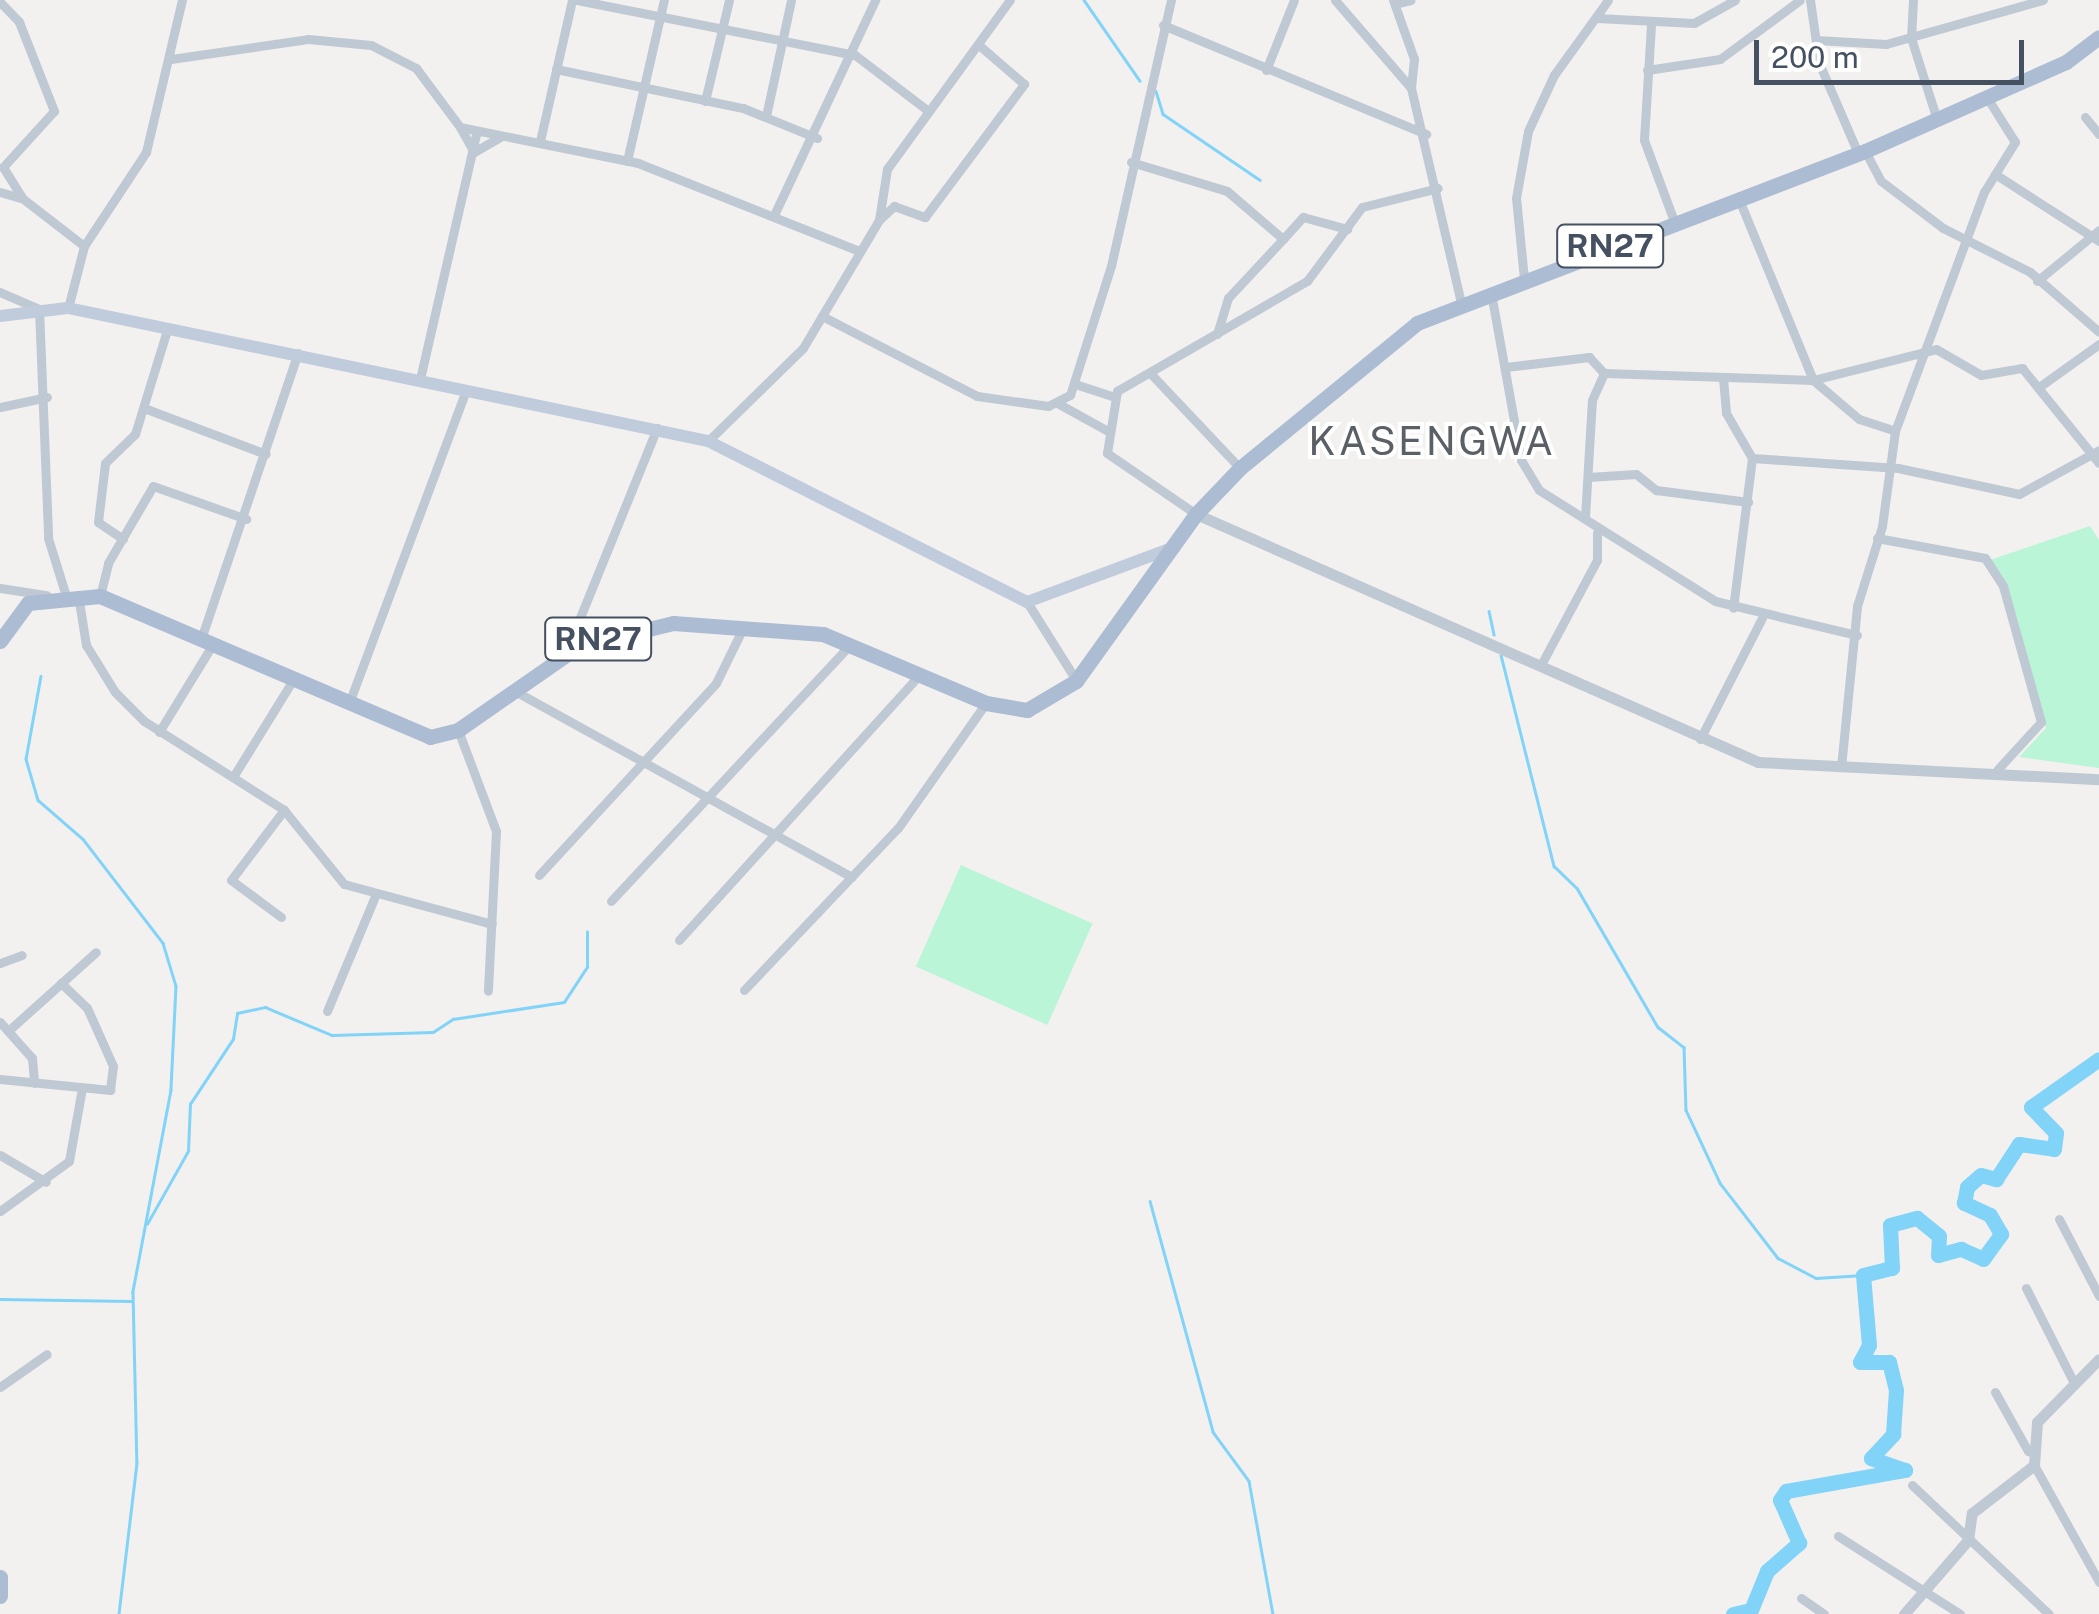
<!DOCTYPE html>
<html>
<head>
<meta charset="utf-8">
<style>
	body { margin:0 }
	#map { position:relative; width:2099px; height:1614px; overflow:hidden; background:#f3f0f0; font-family:"Public Sans",sans-serif }
	div>[style] { position:absolute }
	[style*='--x'] { left:calc(var(--x)*1px); top:calc(var(--y)*1px); width:calc(var(--w)*1px); rotate:calc(var(--a)*1deg) }
	.green>* { inset:0; background:#b9f5d6; transform-origin:0 0 }
	.stream>* { height:2.5px; margin:-1.25px; padding:0 1.25px; transform-origin:1.25px; border-radius:1.25px; background:#81d4f7 }
	.river>* { height:15px; margin:-7.5px; padding:0 7.5px; transform-origin:7.5px; border-radius:7.5px; background:#81d4f7 }
	.minor>* { height:9px; margin:-4.5px; padding:0 4.5px; transform-origin:4.5px; border-radius:4.5px; background:#bfc9d3 }
	.tertiary>* { height:11px; margin:-5.5px; padding:0 5.5px; transform-origin:5.5px; border-radius:5.5px; background:#bfc9d3 }
	.secondary>* { height:12px; margin:-6px; padding:0 6px; transform-origin:6px; border-radius:6px; background:#c0cbdb }
	.primary>* { height:15px; margin:-7.5px; padding:0 7.5px; transform-origin:7.5px; border-radius:7.5px; background:#acbcd2 }
	span { translate:-50% -50%; white-space:nowrap; text-align:center; line-height:1.15; -webkit-text-stroke:8px #fff; paint-order:stroke }
	.shield-label span { padding:2px 8px; background:#fff; border:2px solid; border-radius:8px; -webkit-text-stroke-width:0 }
	.shield-label { font-size:32px; color:#455160; font-weight:700 }
	.quarter-label { font-size:40px; color:#5b5f66; letter-spacing:2.5px }
	.scale { position:absolute; left:1754px; top:40px; width:270px; height:45px; box-sizing:border-box; border:5px solid #455160; border-top:0; padding-left:12px; font-size:30px; line-height:35px; white-space:nowrap; color:#455160; -webkit-text-stroke:8px #fff; paint-order:stroke }
</style>
</head>
<body>
<div id="map">
	<div class="green">
		<div style="clip-path:polygon(2090px 526px,2099px 540px,2099px 768px,2019px 757px,2046px 728px,2015px 611px,1990px 560px)"></div>
		<div style="left:961px;top:865px;width:144px;height:111px;rotate:24deg"></div>
	</div>
	<div class="stream">
		<div style="--x:1084;--y:0;--w:98;--a:55.3"></div>
		<div style="--x:1156;--y:91;--w:24;--a:73"></div>
		<div style="--x:1163;--y:114;--w:117;--a:34.2"></div>
		<div style="--x:1489;--y:611;--w:24;--a:78"></div>
		<div style="--x:1501;--y:655;--w:218;--a:75.9"></div>
		<div style="--x:1554;--y:866;--w:32;--a:44"></div>
		<div style="--x:1577;--y:888;--w:161;--a:59.8"></div>
		<div style="--x:1658;--y:1027;--w:33;--a:38"></div>
		<div style="--x:1684;--y:1047;--w:63;--a:88.2"></div>
		<div style="--x:1686;--y:1110;--w:81;--a:65"></div>
		<div style="--x:1720;--y:1183;--w:95;--a:52.3"></div>
		<div style="--x:1778;--y:1258;--w:43;--a:27.8"></div>
		<div style="--x:1816;--y:1278;--w:47;--a:-3.7"></div>
		<div style="--x:41;--y:676;--w:84;--a:100.2"></div>
		<div style="--x:26;--y:759;--w:43;--a:73.7"></div>
		<div style="--x:38;--y:800;--w:60;--a:40.9"></div>
		<div style="--x:83;--y:839;--w:131;--a:52.4"></div>
		<div style="--x:163;--y:943;--w:45;--a:73.2"></div>
		<div style="--x:176;--y:986;--w:104;--a:92.8"></div>
		<div style="--x:171;--y:1090;--w:206;--a:100.7"></div>
		<div style="--x:133;--y:1292;--w:171;--a:88.7"></div>
		<div style="--x:137;--y:1463;--w:152;--a:96.8"></div>
		<div style="--x:1150;--y:1201;--w:239;--a:74.7"></div>
		<div style="--x:1213;--y:1432;--w:61;--a:53.7"></div>
		<div style="--x:1249;--y:1481;--w:135;--a:79.8"></div>
		<div style="--x:147;--y:1224;--w:84;--a:-60.7"></div>
		<div style="--x:188;--y:1151;--w:47;--a:-87.6"></div>
		<div style="--x:190;--y:1104;--w:78;--a:-56.5"></div>
		<div style="--x:233;--y:1039;--w:26;--a:-81"></div>
		<div style="--x:237;--y:1013;--w:29;--a:-12"></div>
		<div style="--x:265;--y:1007;--w:73;--a:22.7"></div>
		<div style="--x:332;--y:1035;--w:101;--a:-1.7"></div>
		<div style="--x:433;--y:1032;--w:24;--a:-33"></div>
		<div style="--x:453;--y:1019;--w:112;--a:-8.7"></div>
		<div style="--x:564;--y:1002;--w:42;--a:-56.7"></div>
		<div style="--x:587;--y:967;--w:35;--a:-90"></div>
		<div style="--x:0;--y:1299;--w:131;--a:0.9"></div>
	</div>
	<div class="river">
		<div style="--x:1733;--y:1614;--w:18;--a:-13"></div>
		<div style="--x:1751;--y:1610;--w:42;--a:-67.7"></div>
		<div style="--x:1767;--y:1571;--w:43;--a:-41.2"></div>
		<div style="--x:1799;--y:1543;--w:47;--a:-113.8"></div>
		<div style="--x:1780;--y:1500;--w:11;--a:-56"></div>
		<div style="--x:1786;--y:1491;--w:121;--a:-10"></div>
		<div style="--x:1905;--y:1470;--w:36;--a:-161"></div>
		<div style="--x:1871;--y:1458;--w:33;--a:-47"></div>
		<div style="--x:1893;--y:1434;--w:44;--a:-86.1"></div>
		<div style="--x:1896;--y:1390;--w:29;--a:-104"></div>
		<div style="--x:1889;--y:1362;--w:29;--a:180"></div>
		<div style="--x:1860;--y:1362;--w:19;--a:-62"></div>
		<div style="--x:1869;--y:1345;--w:70;--a:-94.9"></div>
		<div style="--x:1863;--y:1275;--w:30;--a:-14"></div>
		<div style="--x:1892;--y:1268;--w:43;--a:-92.7"></div>
		<div style="--x:1890;--y:1225;--w:28;--a:-15"></div>
		<div style="--x:1917;--y:1218;--w:28;--a:39"></div>
		<div style="--x:1939;--y:1236;--w:19;--a:93"></div>
		<div style="--x:1938;--y:1255;--w:24;--a:-15"></div>
		<div style="--x:1961;--y:1249;--w:24;--a:24"></div>
		<div style="--x:1983;--y:1259;--w:31;--a:-54"></div>
		<div style="--x:2001;--y:1234;--w:22;--a:-120"></div>
		<div style="--x:1990;--y:1215;--w:29;--a:-155"></div>
		<div style="--x:1964;--y:1203;--w:16;--a:-79"></div>
		<div style="--x:1967;--y:1187;--w:18;--a:-41"></div>
		<div style="--x:1981;--y:1175;--w:16;--a:15"></div>
		<div style="--x:1996;--y:1179;--w:42;--a:-56.7"></div>
		<div style="--x:2019;--y:1144;--w:35;--a:8"></div>
		<div style="--x:2054;--y:1149;--w:16;--a:-83"></div>
		<div style="--x:2056;--y:1133;--w:36;--a:-134"></div>
		<div style="--x:2031;--y:1107;--w:83;--a:-35.2"></div>
	</div>
	<div class="minor">
		<div style="--x:577;--y:0;--w:283;--a:11.2"></div>
		<div style="--x:855;--y:55;--w:91;--a:37.4"></div>
		<div style="--x:1335;--y:0;--w:116;--a:49.2"></div>
		<div style="--x:1393;--y:0;--w:63;--a:70.4"></div>
		<div style="--x:1414;--y:59;--w:29;--a:96"></div>
		<div style="--x:1411;--y:88;--w:221;--a:76.9"></div>
		<div style="--x:1810;--y:0;--w:64;--a:81.9"></div>
		<div style="--x:1819;--y:63;--w:98;--a:66.6"></div>
		<div style="--x:1913;--y:0;--w:38;--a:93"></div>
		<div style="--x:1911;--y:38;--w:86;--a:72.4"></div>
		<div style="--x:0;--y:2;--w:28;--a:46"></div>
		<div style="--x:19;--y:22;--w:96;--a:68.5"></div>
		<div style="--x:54;--y:111;--w:76;--a:132.3"></div>
		<div style="--x:3;--y:167;--w:36;--a:58"></div>
		<div style="--x:22;--y:198;--w:78;--a:37.7"></div>
		<div style="--x:1395;--y:4;--w:16;--a:-14"></div>
		<div style="--x:1597;--y:18;--w:97;--a:3"></div>
		<div style="--x:1694;--y:23;--w:47;--a:-29.3"></div>
		<div style="--x:1163;--y:25;--w:285;--a:22.5"></div>
		<div style="--x:1651;--y:25;--w:115;--a:93.5"></div>
		<div style="--x:1644;--y:140;--w:86;--a:69.7"></div>
		<div style="--x:1816;--y:40;--w:70;--a:3.3"></div>
		<div style="--x:1886;--y:44;--w:163;--a:-15.7"></div>
		<div style="--x:171;--y:59;--w:138;--a:-8.3"></div>
		<div style="--x:308;--y:39;--w:63;--a:5.4"></div>
		<div style="--x:371;--y:45;--w:51;--a:27.1"></div>
		<div style="--x:416;--y:68;--w:74;--a:53.3"></div>
		<div style="--x:460;--y:127;--w:182;--a:11.4"></div>
		<div style="--x:638;--y:163;--w:236;--a:21.7"></div>
		<div style="--x:556;--y:69;--w:191;--a:11.8"></div>
		<div style="--x:743;--y:108;--w:80;--a:22.1"></div>
		<div style="--x:1266;--y:70;--w:75;--a:-68.2"></div>
		<div style="--x:1647;--y:70;--w:74;--a:-8.6"></div>
		<div style="--x:1720;--y:59;--w:99;--a:-36.4"></div>
		<div style="--x:705;--y:101;--w:104;--a:-76.6"></div>
		<div style="--x:766;--y:116;--w:119;--a:-77.8"></div>
		<div style="--x:2085;--y:117;--w:22;--a:51"></div>
		<div style="--x:460;--y:127;--w:29;--a:61"></div>
		<div style="--x:474;--y:152;--w:32;--a:-30"></div>
		<div style="--x:540;--y:141;--w:145;--a:-77.2"></div>
		<div style="--x:1865;--y:151;--w:34;--a:62"></div>
		<div style="--x:1881;--y:181;--w:78;--a:37.2"></div>
		<div style="--x:1943;--y:228;--w:97;--a:26.8"></div>
		<div style="--x:2030;--y:272;--w:91;--a:41"></div>
		<div style="--x:627;--y:161;--w:165;--a:-77.1"></div>
		<div style="--x:1131;--y:162;--w:100;--a:16.8"></div>
		<div style="--x:1227;--y:191;--w:74;--a:40.6"></div>
		<div style="--x:1283;--y:239;--w:30;--a:-48"></div>
		<div style="--x:1303;--y:217;--w:46;--a:15.3"></div>
		<div style="--x:1995;--y:174;--w:124;--a:32.8"></div>
		<div style="--x:0;--y:192;--w:22;--a:16"></div>
		<div style="--x:1738;--y:197;--w:198;--a:67.7"></div>
		<div style="--x:1813;--y:380;--w:60;--a:40.3"></div>
		<div style="--x:1859;--y:419;--w:38;--a:18"></div>
		<div style="--x:774;--y:215;--w:238;--a:-64.8"></div>
		<div style="--x:879;--y:220;--w:21;--a:-43"></div>
		<div style="--x:894;--y:206;--w:33;--a:20"></div>
		<div style="--x:925;--y:217;--w:166;--a:-53.3"></div>
		<div style="--x:1024;--y:84;--w:58;--a:-139.2"></div>
		<div style="--x:1524;--y:279;--w:81;--a:-95.6"></div>
		<div style="--x:1516;--y:198;--w:68;--a:-79.8"></div>
		<div style="--x:1528;--y:131;--w:62;--a:-65.1"></div>
		<div style="--x:1554;--y:75;--w:92;--a:-54.2"></div>
		<div style="--x:2037;--y:281;--w:80;--a:-39.4"></div>
		<div style="--x:0;--y:292;--w:43;--a:23.6"></div>
		<div style="--x:39;--y:309;--w:229;--a:87.7"></div>
		<div style="--x:48;--y:538;--w:58;--a:72.8"></div>
		<div style="--x:1491;--y:293;--w:170;--a:79.8"></div>
		<div style="--x:1521;--y:460;--w:35;--a:59"></div>
		<div style="--x:1539;--y:490;--w:208;--a:32.2"></div>
		<div style="--x:1715;--y:601;--w:146;--a:13.5"></div>
		<div style="--x:68;--y:308;--w:64;--a:-75.5"></div>
		<div style="--x:84;--y:246;--w:113;--a:-56.6"></div>
		<div style="--x:146;--y:152;--w:156;--a:-76.7"></div>
		<div style="--x:822;--y:316;--w:174;--a:27.3"></div>
		<div style="--x:977;--y:396;--w:72;--a:8"></div>
		<div style="--x:1048;--y:406;--w:25;--a:-27"></div>
		<div style="--x:1070;--y:395;--w:135;--a:-72.4"></div>
		<div style="--x:1111;--y:266;--w:273;--a:-77.3"></div>
		<div style="--x:1217;--y:334;--w:38;--a:-73"></div>
		<div style="--x:1228;--y:298;--w:81;--a:-47"></div>
		<div style="--x:1506;--y:367;--w:84;--a:-6.9"></div>
		<div style="--x:1589;--y:357;--w:22;--a:47"></div>
		<div style="--x:1604;--y:373;--w:209;--a:1.9"></div>
		<div style="--x:1813;--y:380;--w:127;--a:-14.1"></div>
		<div style="--x:1936;--y:349;--w:52;--a:30"></div>
		<div style="--x:1981;--y:375;--w:42;--a:-9.7"></div>
		<div style="--x:2022;--y:368;--w:122;--a:51"></div>
		<div style="--x:1151;--y:374;--w:129;--a:46.6"></div>
		<div style="--x:1723;--y:378;--w:35;--a:85"></div>
		<div style="--x:1726;--y:413;--w:52;--a:60"></div>
		<div style="--x:1752;--y:458;--w:151;--a:97.2"></div>
		<div style="--x:420;--y:379;--w:254;--a:-77.1"></div>
		<div style="--x:1075;--y:384;--w:42;--a:18"></div>
		<div style="--x:2039;--y:387;--w:74;--a:-35.6"></div>
		<div style="--x:1059;--y:404;--w:54;--a:29"></div>
		<div style="--x:0;--y:407;--w:48;--a:-12"></div>
		<div style="--x:144;--y:408;--w:130;--a:20.7"></div>
		<div style="--x:708;--y:441;--w:133;--a:-44.4"></div>
		<div style="--x:803;--y:348;--w:149;--a:-59.3"></div>
		<div style="--x:879;--y:220;--w:52;--a:-81.1"></div>
		<div style="--x:887;--y:169;--w:209;--a:-54"></div>
		<div style="--x:1752;--y:458;--w:146;--a:3.9"></div>
		<div style="--x:1898;--y:468;--w:124;--a:12.1"></div>
		<div style="--x:2019;--y:494;--w:91;--a:-28.8"></div>
		<div style="--x:1588;--y:477;--w:48;--a:-3.6"></div>
		<div style="--x:1636;--y:474;--w:26;--a:39"></div>
		<div style="--x:1656;--y:490;--w:93;--a:7.4"></div>
		<div style="--x:1196;--y:514;--w:108;--a:-145.6"></div>
		<div style="--x:1107;--y:453;--w:63;--a:-80.8"></div>
		<div style="--x:1117;--y:391;--w:220;--a:-30.1"></div>
		<div style="--x:1307;--y:281;--w:92;--a:-53.4"></div>
		<div style="--x:1362;--y:207;--w:78;--a:-14"></div>
		<div style="--x:1585;--y:517;--w:117;--a:-86.6"></div>
		<div style="--x:1592;--y:400;--w:30;--a:-66"></div>
		<div style="--x:1877;--y:538;--w:110;--a:10.5"></div>
		<div style="--x:1985;--y:558;--w:33;--a:57"></div>
		<div style="--x:2003;--y:586;--w:141;--a:74.4"></div>
		<div style="--x:2041;--y:722;--w:65;--a:132.5"></div>
		<div style="--x:123;--y:539;--w:30;--a:-146"></div>
		<div style="--x:98;--y:522;--w:59;--a:-83.2"></div>
		<div style="--x:105;--y:463;--w:42;--a:-44"></div>
		<div style="--x:135;--y:434;--w:112;--a:-72.9"></div>
		<div style="--x:0;--y:588;--w:47;--a:8.7"></div>
		<div style="--x:78;--y:595;--w:51;--a:80.9"></div>
		<div style="--x:86;--y:645;--w:55;--a:58.3"></div>
		<div style="--x:115;--y:692;--w:41;--a:45"></div>
		<div style="--x:144;--y:721;--w:166;--a:32.4"></div>
		<div style="--x:284;--y:810;--w:95;--a:51"></div>
		<div style="--x:344;--y:884;--w:153;--a:15.1"></div>
		<div style="--x:100;--y:596;--w:34;--a:-76"></div>
		<div style="--x:108;--y:563;--w:89;--a:-59.7"></div>
		<div style="--x:153;--y:486;--w:99;--a:19.5"></div>
		<div style="--x:1027;--y:602;--w:92;--a:57.9"></div>
		<div style="--x:201;--y:639;--w:302;--a:-71.3"></div>
		<div style="--x:566;--y:652;--w:242;--a:-67.9"></div>
		<div style="--x:1543;--y:661;--w:115;--a:-61.9"></div>
		<div style="--x:1597;--y:560;--w:27;--a:-90"></div>
		<div style="--x:513;--y:690;--w:387;--a:28.9"></div>
		<div style="--x:349;--y:703;--w:334;--a:-69.5"></div>
		<div style="--x:458;--y:730;--w:108;--a:69.4"></div>
		<div style="--x:496;--y:831;--w:160;--a:92.9"></div>
		<div style="--x:159;--y:732;--w:103;--a:-58.5"></div>
		<div style="--x:1700;--y:739;--w:136;--a:-62.9"></div>
		<div style="--x:1841;--y:767;--w:162;--a:-84.3"></div>
		<div style="--x:1857;--y:606;--w:84;--a:-72.6"></div>
		<div style="--x:1882;--y:526;--w:96;--a:-82.2"></div>
		<div style="--x:1895;--y:431;--w:255;--a:-69.6"></div>
		<div style="--x:1984;--y:192;--w:59;--a:-58.2"></div>
		<div style="--x:2015;--y:142;--w:54;--a:-122.2"></div>
		<div style="--x:233;--y:777;--w:114;--a:-58.3"></div>
		<div style="--x:539;--y:875;--w:261;--a:-47.3"></div>
		<div style="--x:716;--y:683;--w:61;--a:-63.9"></div>
		<div style="--x:611;--y:901;--w:352;--a:-47"></div>
		<div style="--x:281;--y:917;--w:62;--a:-143.5"></div>
		<div style="--x:231;--y:880;--w:88;--a:-52.9"></div>
		<div style="--x:679;--y:940;--w:358;--a:-47.8"></div>
		<div style="--x:0;--y:963;--w:23;--a:-20"></div>
		<div style="--x:744;--y:990;--w:224;--a:-46.5"></div>
		<div style="--x:898;--y:828;--w:153;--a:-54.9"></div>
		<div style="--x:327;--y:1011;--w:127;--a:-67.3"></div>
		<div style="--x:0;--y:1022;--w:48;--a:48.4"></div>
		<div style="--x:32;--y:1058;--w:25;--a:85"></div>
		<div style="--x:8;--y:1031;--w:118;--a:-41.9"></div>
		<div style="--x:0;--y:1079;--w:111;--a:5.7"></div>
		<div style="--x:110;--y:1090;--w:24;--a:-83"></div>
		<div style="--x:113;--y:1066;--w:64;--a:-114.1"></div>
		<div style="--x:87;--y:1008;--w:36;--a:-136"></div>
		<div style="--x:0;--y:1155;--w:53;--a:30.4"></div>
		<div style="--x:0;--y:1211;--w:85;--a:-35.9"></div>
		<div style="--x:69;--y:1161;--w:74;--a:-79.9"></div>
		<div style="--x:2059;--y:1219;--w:87;--a:62.5"></div>
		<div style="--x:2026;--y:1288;--w:104;--a:63.2"></div>
		<div style="--x:0;--y:1387;--w:57;--a:-35.1"></div>
		<div style="--x:1995;--y:1392;--w:68;--a:60.8"></div>
		<div style="--x:2034;--y:1465;--w:134;--a:60.9"></div>
		<div style="--x:1912;--y:1485;--w:188;--a:43.3"></div>
		<div style="--x:1838;--y:1536;--w:145;--a:32.6"></div>
		<div style="--x:1801;--y:1598;--w:28;--a:35"></div>
	</div>
	<div class="tertiary">
		<div style="--x:1196;--y:514;--w:614;--a:23.81"></div>
		<div style="--x:1758;--y:762;--w:341;--a:2.9"></div>
		<div style="--x:1904;--y:1614;--w:98;--a:-49.1"></div>
		<div style="--x:1968;--y:1540;--w:27;--a:-82"></div>
		<div style="--x:1972;--y:1513;--w:78;--a:-37.7"></div>
		<div style="--x:2034;--y:1465;--w:43;--a:-86"></div>
		<div style="--x:2037;--y:1422;--w:88;--a:-45.5"></div>
	</div>
	<div class="secondary">
		<div style="--x:0;--y:316;--w:68;--a:-6.7"></div>
		<div style="--x:68;--y:308;--w:654;--a:11.74"></div>
		<div style="--x:708;--y:441;--w:357;--a:26.8"></div>
		<div style="--x:1027;--y:602;--w:158;--a:-20.4"></div>
	</div>
	<div class="primary">
		<div style="--x:0;--y:641;--w:47;--a:-53.6"></div>
		<div style="--x:28;--y:603;--w:72;--a:-5.6"></div>
		<div style="--x:100;--y:596;--w:359;--a:23.1"></div>
		<div style="--x:430;--y:737;--w:29;--a:-14"></div>
		<div style="--x:458;--y:730;--w:147;--a:-34.8"></div>
		<div style="--x:579;--y:646;--w:97;--a:-13.7"></div>
		<div style="--x:673;--y:623;--w:150;--a:4.2"></div>
		<div style="--x:823;--y:634;--w:177;--a:22.9"></div>
		<div style="--x:986;--y:703;--w:42;--a:9.7"></div>
		<div style="--x:1027;--y:710;--w:57;--a:-30.6"></div>
		<div style="--x:1076;--y:681;--w:206;--a:-54.3"></div>
		<div style="--x:1196;--y:514;--w:64;--a:-46.3"></div>
		<div style="--x:1240;--y:468;--w:229;--a:-39.3"></div>
		<div style="--x:1417;--y:323;--w:480;--a:-21"></div>
		<div style="--x:1865;--y:151;--w:220;--a:-23.9"></div>
		<div style="--x:2066;--y:62;--w:41;--a:-37.1"></div>
		<div style="--x:0;--y:1577;--w:19;--a:90"></div>
	</div>
	<div class="shield-label">
		<span style="left:1610px;top:246px">RN27</span>
		<span style="left:598px;top:639px">RN27</span>
	</div>
	<div class="quarter-label">
		<span style="left:1432px;top:441px">KASENGWA</span>
	</div>
	<div class="scale">200 m</div>
</div>
</body>
</html>
